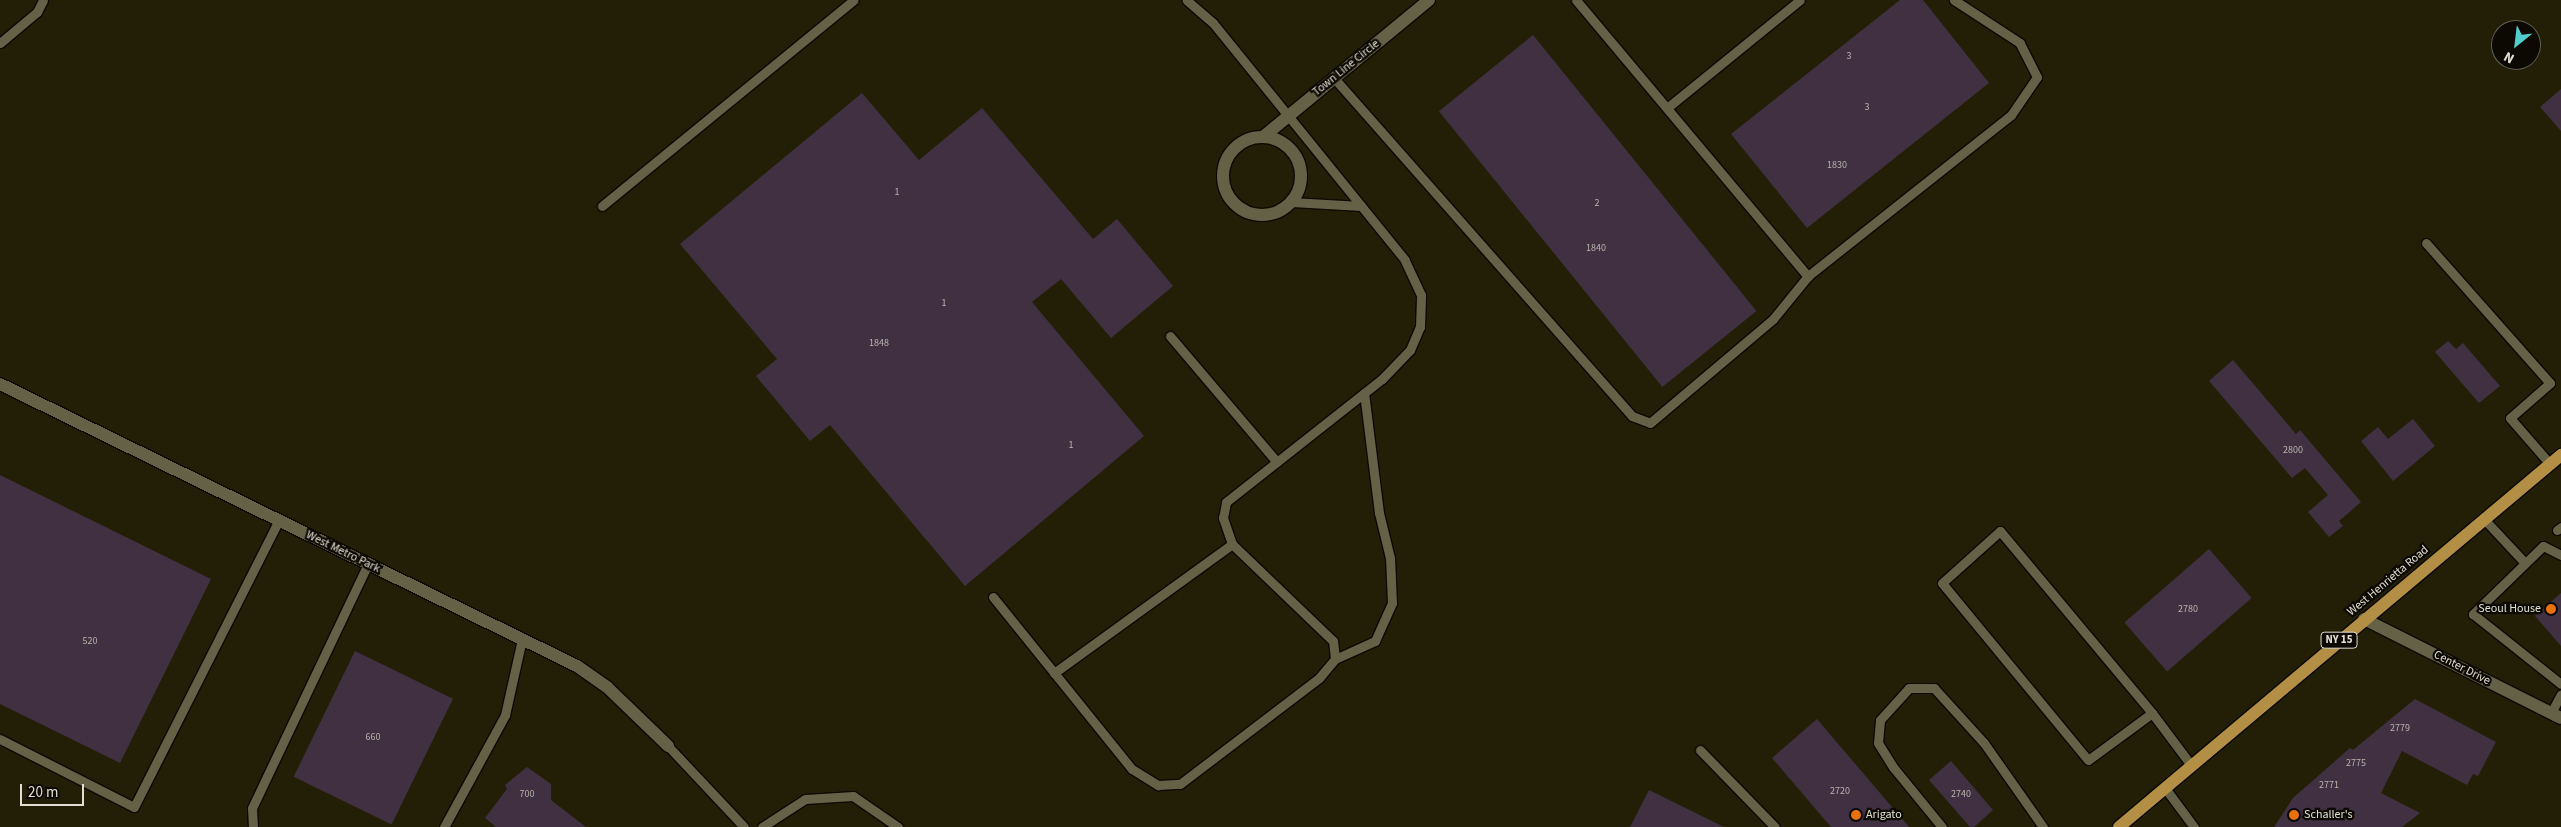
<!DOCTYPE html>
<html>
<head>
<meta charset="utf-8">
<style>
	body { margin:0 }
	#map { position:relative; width:2561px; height:827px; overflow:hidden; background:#231f07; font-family:"Source Sans 3",sans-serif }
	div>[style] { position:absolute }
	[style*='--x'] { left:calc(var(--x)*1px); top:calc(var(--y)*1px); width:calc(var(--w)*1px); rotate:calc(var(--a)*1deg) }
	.building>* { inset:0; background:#403042; transform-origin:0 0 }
	.roads { filter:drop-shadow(1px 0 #0d0900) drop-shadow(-1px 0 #0d0900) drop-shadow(0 1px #0d0900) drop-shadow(0 -1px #0d0900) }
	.lane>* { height:9px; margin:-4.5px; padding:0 4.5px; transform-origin:4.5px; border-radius:4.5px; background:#656147 }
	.street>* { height:12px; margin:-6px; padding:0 6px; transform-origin:6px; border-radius:6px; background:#656147 }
	.street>.ring { margin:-6px; padding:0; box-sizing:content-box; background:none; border:12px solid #656147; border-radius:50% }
	.primary>* { height:12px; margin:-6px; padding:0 6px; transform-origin:6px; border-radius:6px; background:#b28f44 }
	.dots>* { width:14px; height:14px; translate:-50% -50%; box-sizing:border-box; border:2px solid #0b0902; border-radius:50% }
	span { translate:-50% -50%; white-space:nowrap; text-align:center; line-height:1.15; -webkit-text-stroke:4.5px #0b0902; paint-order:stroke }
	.number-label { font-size:10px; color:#b9b3ad }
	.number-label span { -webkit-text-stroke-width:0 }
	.shield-label span { padding:1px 4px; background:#0b0902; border:1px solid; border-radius:4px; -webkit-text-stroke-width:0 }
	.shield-label { font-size:11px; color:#e1dfd1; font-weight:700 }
	.street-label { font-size:12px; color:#e1dfd1 }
	.poi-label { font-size:12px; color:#e1dfd1 }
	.right { translate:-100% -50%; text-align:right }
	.left { translate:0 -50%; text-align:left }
	.north { position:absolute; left:2491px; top:20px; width:50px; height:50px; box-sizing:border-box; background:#0b0902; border:1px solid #615f55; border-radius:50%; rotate:209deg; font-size:14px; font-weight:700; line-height:20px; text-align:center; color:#e1dfd1 }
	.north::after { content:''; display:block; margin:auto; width:18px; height:22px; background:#52cdcd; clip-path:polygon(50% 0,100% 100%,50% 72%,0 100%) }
	.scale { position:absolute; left:20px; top:784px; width:64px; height:22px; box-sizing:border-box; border:2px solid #e1dfd1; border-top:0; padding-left:6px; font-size:15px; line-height:18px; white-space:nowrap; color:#e1dfd1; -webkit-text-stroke:4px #0b0902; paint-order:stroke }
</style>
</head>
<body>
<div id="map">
	<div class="building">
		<div style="clip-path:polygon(1900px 0,1923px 0,1989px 83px,1807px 228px,1731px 134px)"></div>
		<div style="left:1533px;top:35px;width:355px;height:121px;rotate:51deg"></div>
		<div style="clip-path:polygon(2561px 89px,2561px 131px,2540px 107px)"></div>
		<div style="clip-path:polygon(862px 93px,919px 160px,982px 108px,1093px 239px,1117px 219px,1173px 286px,1111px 338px,1061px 279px,1032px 302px,1144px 436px,965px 586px,830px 425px,810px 441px,756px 376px,777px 359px,680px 244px)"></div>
		<div style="clip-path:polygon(2448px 341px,2456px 349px,2463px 343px,2500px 386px,2479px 403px,2435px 352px)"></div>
		<div style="clip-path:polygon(2233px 360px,2296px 434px,2300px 430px,2361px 502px,2339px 521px,2343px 526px,2329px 537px,2308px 512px,2328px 495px,2305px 468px,2292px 478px,2209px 381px)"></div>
		<div style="clip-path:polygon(2413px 419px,2435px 446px,2393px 481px,2361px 441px,2378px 427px,2388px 439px)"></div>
		<div style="clip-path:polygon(0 475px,211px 579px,120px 763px,0 704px)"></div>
		<div style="left:2209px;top:549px;width:65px;height:112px;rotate:49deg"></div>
		<div style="clip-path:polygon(2561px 593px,2561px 646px,2535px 616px)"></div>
		<div style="left:355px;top:651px;width:109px;height:140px;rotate:26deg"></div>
		<div style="clip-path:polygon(2415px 699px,2496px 742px,2478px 776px,2473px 774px,2467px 785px,2402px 751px,2381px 793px,2420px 813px,2402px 827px,2274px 827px,2293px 798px,2350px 748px,2353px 750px)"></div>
		<div style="clip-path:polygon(1817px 719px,1909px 827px,1831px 827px,1772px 758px)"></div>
		<div style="clip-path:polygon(1951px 761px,1993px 810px,1974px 827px,1970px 827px,1929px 780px)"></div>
		<div style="clip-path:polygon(527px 767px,551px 784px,551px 800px,586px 827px,496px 827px,485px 818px,507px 789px,505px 785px)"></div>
		<div style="clip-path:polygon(1649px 790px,1724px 827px,1630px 827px)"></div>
	</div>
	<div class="roads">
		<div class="lane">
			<div style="--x:1576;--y:0;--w:361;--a:50"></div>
			<div style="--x:0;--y:43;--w:48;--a:-40"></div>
			<div style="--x:37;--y:12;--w:13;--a:-63"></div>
			<div style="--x:1334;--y:78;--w:451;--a:48.6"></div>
			<div style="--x:1632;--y:416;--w:19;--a:21"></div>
			<div style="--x:1650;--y:423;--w:161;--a:-40.2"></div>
			<div style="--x:1773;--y:319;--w:55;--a:-50.9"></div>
			<div style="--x:1808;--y:276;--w:259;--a:-38.4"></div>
			<div style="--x:2011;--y:115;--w:46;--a:-55.6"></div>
			<div style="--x:2037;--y:77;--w:38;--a:-117"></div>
			<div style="--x:2020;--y:43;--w:79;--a:-146.9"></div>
			<div style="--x:1667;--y:108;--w:171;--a:-39.1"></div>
			<div style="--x:1292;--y:202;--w:69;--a:3.3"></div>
			<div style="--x:602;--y:206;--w:325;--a:-39.3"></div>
			<div style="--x:2426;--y:243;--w:187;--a:48.5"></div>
			<div style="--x:2550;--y:383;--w:53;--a:138.8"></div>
			<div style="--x:2510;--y:418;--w:61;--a:49"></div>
			<div style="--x:1170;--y:336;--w:165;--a:49.7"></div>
			<div style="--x:2484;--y:519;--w:60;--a:47"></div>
			<div style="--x:2557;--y:530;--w:5;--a:-37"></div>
			<div style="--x:2561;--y:555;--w:20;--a:-153"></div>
			<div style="--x:2543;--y:546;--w:98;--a:135.8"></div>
			<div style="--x:2473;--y:614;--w:112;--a:38.5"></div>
			<div style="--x:993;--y:597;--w:221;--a:51.1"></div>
			<div style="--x:1132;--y:769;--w:31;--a:32"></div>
			<div style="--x:1158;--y:785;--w:22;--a:-3"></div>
			<div style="--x:1180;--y:784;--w:175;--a:-37.3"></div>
			<div style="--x:1319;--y:678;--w:25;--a:-50"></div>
			<div style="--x:1335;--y:659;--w:18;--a:-96"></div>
			<div style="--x:1333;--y:641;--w:140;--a:-136.2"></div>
			<div style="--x:1232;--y:544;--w:28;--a:-109"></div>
			<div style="--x:1223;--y:518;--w:16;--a:-79"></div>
			<div style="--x:1226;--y:502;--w:199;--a:-38.3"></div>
			<div style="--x:1382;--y:379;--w:40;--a:-46"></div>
			<div style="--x:1410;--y:350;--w:25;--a:-67"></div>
			<div style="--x:1420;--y:327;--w:32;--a:-88"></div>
			<div style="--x:1421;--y:295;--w:38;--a:-115"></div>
			<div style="--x:1405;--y:260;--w:305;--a:-129"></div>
			<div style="--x:1213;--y:23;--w:35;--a:-139"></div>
			<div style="--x:1335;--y:659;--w:44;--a:-24.2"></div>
			<div style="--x:1375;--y:641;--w:42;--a:-65.9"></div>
			<div style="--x:1392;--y:603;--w:45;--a:-92.5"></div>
			<div style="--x:1390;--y:558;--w:46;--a:-103.7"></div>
			<div style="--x:1379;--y:513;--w:121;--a:-97.1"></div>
			<div style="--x:1054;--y:673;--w:220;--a:-35.9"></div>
			<div style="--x:2152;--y:713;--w:79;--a:143.7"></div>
			<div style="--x:2088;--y:760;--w:229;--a:-129.5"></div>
			<div style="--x:1942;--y:583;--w:78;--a:-41.9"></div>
			<div style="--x:2000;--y:531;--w:237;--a:50.1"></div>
			<div style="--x:2152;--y:713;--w:65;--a:53.1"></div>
			<div style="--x:2551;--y:713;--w:21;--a:-62"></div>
			<div style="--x:0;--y:739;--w:150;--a:26.9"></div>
			<div style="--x:134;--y:807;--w:322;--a:-63.2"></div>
			<div style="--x:668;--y:746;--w:111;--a:46.8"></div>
			<div style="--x:1700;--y:750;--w:107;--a:45.8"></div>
			<div style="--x:2165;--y:788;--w:49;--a:53.4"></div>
			<div style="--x:253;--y:827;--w:19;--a:-93"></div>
			<div style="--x:252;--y:808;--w:270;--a:-64.6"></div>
			<div style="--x:444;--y:827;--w:128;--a:-61.4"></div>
			<div style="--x:505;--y:715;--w:78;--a:-77.4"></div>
			<div style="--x:762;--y:827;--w:51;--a:-33.1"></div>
			<div style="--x:805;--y:799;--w:48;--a:-3.6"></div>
			<div style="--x:853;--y:796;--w:55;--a:34.6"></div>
			<div style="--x:1942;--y:827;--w:77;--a:-129.2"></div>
			<div style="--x:1893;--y:767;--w:28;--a:-122"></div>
			<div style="--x:1878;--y:743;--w:23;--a:-85"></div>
			<div style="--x:1880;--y:720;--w:43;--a:-47.8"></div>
			<div style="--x:1909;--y:688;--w:25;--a:0"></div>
			<div style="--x:1934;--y:688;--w:74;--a:47.7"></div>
			<div style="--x:1984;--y:743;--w:103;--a:54.9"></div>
		</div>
		<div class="street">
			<div class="ring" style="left:1223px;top:137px;width:66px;height:66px"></div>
			<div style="--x:1263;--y:137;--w:215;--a:-39.5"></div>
			<div style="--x:0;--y:384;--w:642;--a:26.05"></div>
			<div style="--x:577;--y:666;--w:37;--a:35"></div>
			<div style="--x:607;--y:687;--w:85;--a:44"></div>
			<div style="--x:2364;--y:619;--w:220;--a:26.7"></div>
		</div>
		<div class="primary">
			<div style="--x:2119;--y:827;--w:578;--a:-40.08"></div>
		</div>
	</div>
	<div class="dots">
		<div style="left:2551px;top:609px;background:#e8710a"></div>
		<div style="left:1856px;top:815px;background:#e8710a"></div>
		<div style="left:2294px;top:815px;background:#e8710a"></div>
	</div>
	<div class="number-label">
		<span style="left:1849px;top:57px">3</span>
		<span style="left:1867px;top:108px">3</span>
		<span style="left:1837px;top:166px">1830</span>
		<span style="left:897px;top:193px">1</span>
		<span style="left:1597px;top:204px">2</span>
		<span style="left:1596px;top:249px">1840</span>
		<span style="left:944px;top:304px">1</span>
		<span style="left:879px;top:344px">1848</span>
		<span style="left:1071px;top:446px">1</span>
		<span style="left:2293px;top:451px">2800</span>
		<span style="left:2188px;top:610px">2780</span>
		<span style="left:90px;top:642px">520</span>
		<span style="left:2400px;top:729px">2779</span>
		<span style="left:373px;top:738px">660</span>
		<span style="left:2356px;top:764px">2775</span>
		<span style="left:2329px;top:786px">2771</span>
		<span style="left:1840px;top:792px">2720</span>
		<span style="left:527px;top:795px">700</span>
		<span style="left:1961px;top:795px">2740</span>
	</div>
	<div class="shield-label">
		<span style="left:2339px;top:640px">NY 15</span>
	</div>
	<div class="street-label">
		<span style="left:1346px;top:68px;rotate:-39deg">Town Line Circle</span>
		<span style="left:343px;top:552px;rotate:26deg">West Metro Park</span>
		<span style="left:2388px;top:581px;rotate:-40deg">West Henrietta Road</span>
		<span style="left:2462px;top:668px;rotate:27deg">Center Drive</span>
	</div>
	<div class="poi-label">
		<span class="right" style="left:2541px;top:609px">Seoul House</span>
		<span class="left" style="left:1866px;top:815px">Arigato</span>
		<span class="left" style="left:2304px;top:815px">Schaller's</span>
	</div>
	<div class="north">N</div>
	<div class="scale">20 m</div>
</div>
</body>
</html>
